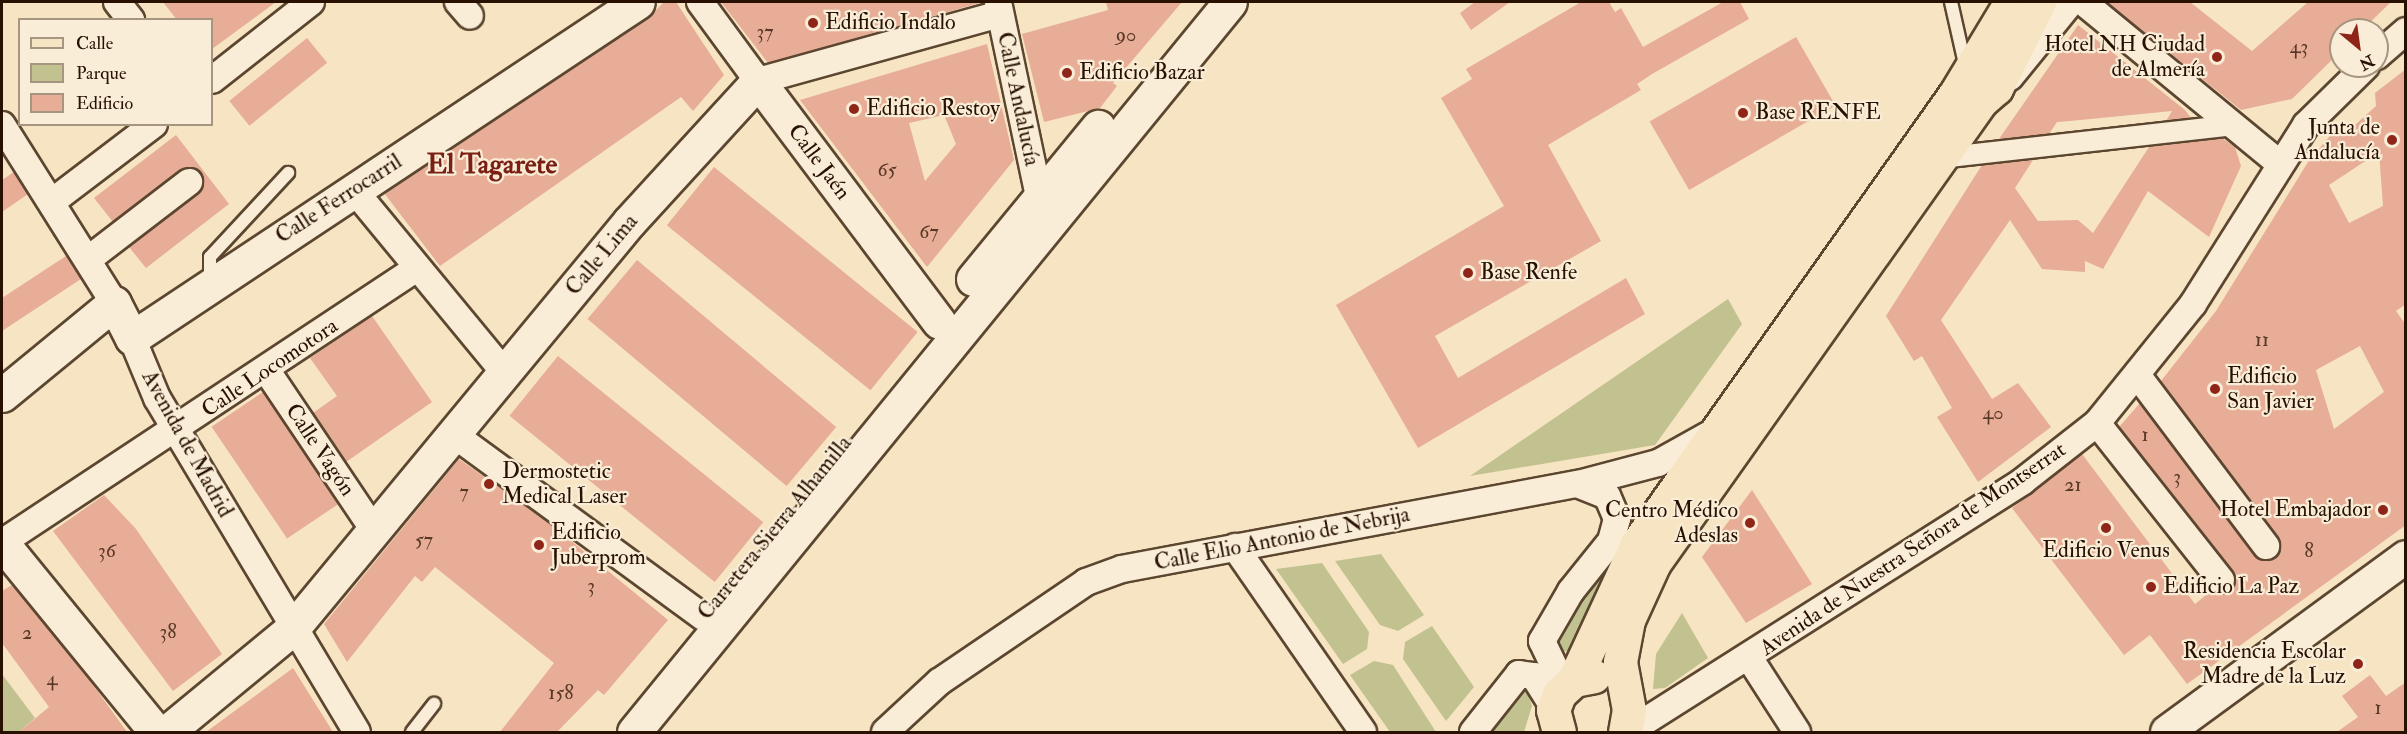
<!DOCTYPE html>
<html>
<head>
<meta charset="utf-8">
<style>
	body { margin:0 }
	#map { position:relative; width:2407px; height:734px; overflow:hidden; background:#f6e4c2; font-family:"IM FELL Double Pica",serif }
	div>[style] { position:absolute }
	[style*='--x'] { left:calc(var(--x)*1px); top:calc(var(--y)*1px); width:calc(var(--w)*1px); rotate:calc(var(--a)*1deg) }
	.green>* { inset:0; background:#c1c28f }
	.building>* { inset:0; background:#e7ad96; transform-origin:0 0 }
	.roads { filter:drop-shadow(2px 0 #5c4630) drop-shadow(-2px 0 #5c4630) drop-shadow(0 2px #5c4630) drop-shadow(0 -2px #5c4630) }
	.service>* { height:12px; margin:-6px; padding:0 6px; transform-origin:6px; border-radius:6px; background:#f9edd7 }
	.pedestrian>* { height:20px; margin:-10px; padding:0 10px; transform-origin:10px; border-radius:10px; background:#f9edd7 }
	.minor>* { height:26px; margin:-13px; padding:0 13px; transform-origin:13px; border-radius:13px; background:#f9edd7 }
	.tertiary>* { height:32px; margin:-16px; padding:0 16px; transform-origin:16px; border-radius:16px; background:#f9edd7 }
	.secondary>* { height:33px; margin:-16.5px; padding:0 16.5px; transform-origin:16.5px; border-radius:16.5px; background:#f9edd7 }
	.primary>* { height:33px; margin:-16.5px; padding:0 16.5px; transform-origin:16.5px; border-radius:16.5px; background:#f6e4c2 }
	.dots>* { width:16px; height:16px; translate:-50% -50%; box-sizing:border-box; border:3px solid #f9edd7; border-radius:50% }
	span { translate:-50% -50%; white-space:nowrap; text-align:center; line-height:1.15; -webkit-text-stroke:4.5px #f9edd7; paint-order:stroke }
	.number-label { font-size:20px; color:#583826 }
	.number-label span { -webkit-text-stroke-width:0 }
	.poi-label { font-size:22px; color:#281100 }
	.left { translate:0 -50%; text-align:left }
	.right { translate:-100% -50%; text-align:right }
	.street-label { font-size:22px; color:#281100 }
	.district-label { font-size:28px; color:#7a1f14; font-weight:700 }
	.frame { position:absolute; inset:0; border:3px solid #281100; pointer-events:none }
	.legend { position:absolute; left:18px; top:18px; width:195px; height:108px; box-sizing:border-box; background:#f9edd7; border:2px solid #a59581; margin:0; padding:8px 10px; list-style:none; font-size:18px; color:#281100 }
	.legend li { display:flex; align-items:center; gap:12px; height:30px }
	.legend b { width:30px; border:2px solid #a59581 }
	.north { position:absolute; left:2329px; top:18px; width:60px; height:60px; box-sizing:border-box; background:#f9edd7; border:2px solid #a59581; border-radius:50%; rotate:151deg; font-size:16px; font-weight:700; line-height:24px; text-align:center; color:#281100 }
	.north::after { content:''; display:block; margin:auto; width:21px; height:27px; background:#8f2418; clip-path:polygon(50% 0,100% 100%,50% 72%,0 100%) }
</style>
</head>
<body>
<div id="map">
	<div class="green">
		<div style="clip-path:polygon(1728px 299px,1742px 324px,1655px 445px,1470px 476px)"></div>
		<div style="clip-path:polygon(1381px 554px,1424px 615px,1398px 631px,1380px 625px,1335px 561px)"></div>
		<div style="clip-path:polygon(1322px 563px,1369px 632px,1367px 649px,1343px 664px,1276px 569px)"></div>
		<div style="clip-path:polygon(1603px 565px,1607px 569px,1572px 649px,1561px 653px,1553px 635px)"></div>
		<div style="clip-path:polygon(1682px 613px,1708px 658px,1665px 688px,1653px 689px,1656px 654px)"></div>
		<div style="clip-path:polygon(1432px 626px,1474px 687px,1446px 721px,1403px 659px,1405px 642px)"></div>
		<div style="clip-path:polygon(1374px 661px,1393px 665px,1436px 732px,1390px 732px,1350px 675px)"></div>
		<div style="clip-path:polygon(2px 674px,35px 718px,19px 732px,2px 732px)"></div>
		<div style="clip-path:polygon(1525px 684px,1532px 706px,1524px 732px,1484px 732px)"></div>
	</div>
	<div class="building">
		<div style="clip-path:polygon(163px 2px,276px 2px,212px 49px,212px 20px,177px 20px)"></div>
		<div style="clip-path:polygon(664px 2px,676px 2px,724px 75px,693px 111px,681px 97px,440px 266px,384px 193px,648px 18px)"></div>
		<div style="clip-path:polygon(721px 2px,983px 2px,768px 63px)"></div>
		<div style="clip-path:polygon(1106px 2px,1182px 2px,1113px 83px,1117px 86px,1100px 108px,1044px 122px,1022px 34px,1108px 10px)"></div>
		<div style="clip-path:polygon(1475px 2px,1510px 2px,1471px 30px,1460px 13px)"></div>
		<div style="clip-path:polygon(1581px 2px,1609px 2px,1615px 12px,1621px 8px,1643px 47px,1723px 2px,1740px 2px,1749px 19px,1652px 74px,1637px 84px,1641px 90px,1548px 145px,1601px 241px,1435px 336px,1458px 378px,1626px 278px,1645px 314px,1418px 448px,1336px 305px,1504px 206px,1441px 98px,1472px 79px,1466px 69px)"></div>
		<div style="clip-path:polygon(2106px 2px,2190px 2px,2252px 51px,2308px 2px,2391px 2px,2362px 30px,2341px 30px,2341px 51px,2292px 99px,2241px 110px)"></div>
		<div style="clip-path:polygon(2078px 25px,2185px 110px,2191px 118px,2166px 121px,2172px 111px,2070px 121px,2057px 122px,2049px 134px,1999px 139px)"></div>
		<div style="left:1796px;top:37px;width:79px;height:169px;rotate:60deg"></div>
		<div style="left:307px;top:38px;width:32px;height:100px;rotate:51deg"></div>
		<div style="clip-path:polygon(evenodd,987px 44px,1014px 160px,927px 267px,800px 100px,987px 44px,944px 115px,956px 144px,925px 181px,909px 123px,944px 115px)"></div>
		<div style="clip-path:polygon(evenodd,2406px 69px,2406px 304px,2396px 311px,2406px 325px,2406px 525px,2187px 684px,2150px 635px,2124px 655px,2012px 508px,2082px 454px,2195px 604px,2211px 591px,2231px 591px,2233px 571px,2119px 427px,2140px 403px,2254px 555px,2267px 561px,2275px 558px,2278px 537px,2161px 381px,2216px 311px,2308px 162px,2339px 125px,2345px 134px,2376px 106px,2375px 93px,2406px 69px,2379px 152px,2383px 206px,2349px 223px,2329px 185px,2379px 152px,2406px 69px,2360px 346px,2384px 392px,2334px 429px,2316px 370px,2360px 346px)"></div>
		<div style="clip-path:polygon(176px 135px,229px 204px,146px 268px,129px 247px,199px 193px,201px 173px,180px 170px,113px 222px,94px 198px)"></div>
		<div style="clip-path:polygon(2222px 138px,2235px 147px,2241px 166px,2209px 237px,2148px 191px,2103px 269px,2085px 261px,2085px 272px,2042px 269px,2010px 220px,1941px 320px,1992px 399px,2018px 383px,2051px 427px,1978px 482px,1937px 417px,1952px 408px,1922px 356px,1914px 361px,1886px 316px,1982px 165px,2033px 160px,2015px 188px,2038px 221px,2078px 220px,2093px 233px,2149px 147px)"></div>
		<div style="left:714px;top:167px;width:262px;height:75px;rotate:39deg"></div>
		<div style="clip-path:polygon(14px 172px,28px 194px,2px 212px,2px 180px)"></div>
		<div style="clip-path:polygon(66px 256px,81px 279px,2px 331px,2px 298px)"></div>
		<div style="left:637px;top:260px;width:260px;height:77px;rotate:40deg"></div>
		<div style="clip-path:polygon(372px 316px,432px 402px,346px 462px,313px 413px,337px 396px,310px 358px)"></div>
		<div style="left:558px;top:356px;width:264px;height:77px;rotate:39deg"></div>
		<div style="left:263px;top:392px;width:135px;height:62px;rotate:56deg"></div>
		<div style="clip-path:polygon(459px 459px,548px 522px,668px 620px,604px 695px,598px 690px,557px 732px,500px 732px,554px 663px,435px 567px,422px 582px,415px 576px,347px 662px,324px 624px)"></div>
		<div style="clip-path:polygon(1752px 490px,1812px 584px,1746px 623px,1702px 557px)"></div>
		<div style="clip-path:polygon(104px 495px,136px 529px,222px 654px,173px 691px,53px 531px)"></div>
		<div style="clip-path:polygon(12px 585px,91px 682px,127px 732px,19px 732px,49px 707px,2px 643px,2px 591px)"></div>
		<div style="clip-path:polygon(293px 668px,333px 732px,206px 732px)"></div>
		<div style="clip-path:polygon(2370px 675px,2386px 696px,2406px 682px,2406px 732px,2337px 732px,2358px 717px,2342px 696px)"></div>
	</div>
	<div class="roads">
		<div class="service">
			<div style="--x:1951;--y:2;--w:64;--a:77.3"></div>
			<div style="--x:210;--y:285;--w:28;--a:-90"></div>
			<div style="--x:210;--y:257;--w:115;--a:-47.1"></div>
			<div style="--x:412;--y:732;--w:36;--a:-52"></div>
		</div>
		<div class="pedestrian">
			<div style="--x:1940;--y:158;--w:296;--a:-6.4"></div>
		</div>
		<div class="minor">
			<div style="--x:117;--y:2;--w:23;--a:52"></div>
			<div style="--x:458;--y:2;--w:18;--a:49"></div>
			<div style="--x:700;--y:2;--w:98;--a:53.7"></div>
			<div style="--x:758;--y:81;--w:251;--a:-15.5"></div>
			<div style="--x:998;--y:2;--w:198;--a:78.1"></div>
			<div style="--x:2083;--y:2;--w:254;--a:39.4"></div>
			<div style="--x:2377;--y:56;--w:38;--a:-41"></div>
			<div style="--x:2010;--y:77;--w:97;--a:-50.9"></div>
			<div style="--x:212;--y:80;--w:126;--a:-38.2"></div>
			<div style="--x:2;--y:125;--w:210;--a:57.8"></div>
			<div style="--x:354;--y:190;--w:236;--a:50.5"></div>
			<div style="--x:53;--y:201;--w:127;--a:-37.3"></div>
			<div style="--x:90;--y:258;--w:125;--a:-37.5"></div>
			<div style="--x:132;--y:338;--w:65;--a:67.4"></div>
			<div style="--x:157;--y:398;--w:389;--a:59.1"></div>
			<div style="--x:267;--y:371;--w:190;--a:56.1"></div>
			<div style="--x:2138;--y:376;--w:213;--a:53"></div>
			<div style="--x:2097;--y:423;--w:200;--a:51.7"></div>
			<div style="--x:453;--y:434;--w:310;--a:36.2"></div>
			<div style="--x:3;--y:542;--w:496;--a:-33.5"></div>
			<div style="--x:1235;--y:547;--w:225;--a:55.3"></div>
			<div style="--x:1750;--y:659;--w:87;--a:57.2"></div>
			<div style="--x:1564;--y:687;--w:51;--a:-115.6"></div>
			<div style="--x:1542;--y:641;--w:58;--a:-59.9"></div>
			<div style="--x:1571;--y:591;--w:64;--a:-51.3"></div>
			<div style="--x:1611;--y:541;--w:23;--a:-75"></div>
			<div style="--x:1617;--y:519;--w:25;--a:-113"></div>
			<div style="--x:1607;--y:496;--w:31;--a:-158"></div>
			<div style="--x:885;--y:732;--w:74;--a:-42.8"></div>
			<div style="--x:939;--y:682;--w:178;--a:-34.2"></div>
			<div style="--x:1086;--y:582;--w:38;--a:-20"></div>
			<div style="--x:1122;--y:569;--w:464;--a:-10.6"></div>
			<div style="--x:1578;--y:484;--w:83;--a:-14.7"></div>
			<div style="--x:1658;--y:463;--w:62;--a:-29.1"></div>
			<div style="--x:1473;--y:732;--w:74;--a:-51.6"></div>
			<div style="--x:1519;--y:674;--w:15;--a:8"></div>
			<div style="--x:1534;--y:676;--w:36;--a:58"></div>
			<div style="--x:1628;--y:732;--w:468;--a:-32.4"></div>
			<div style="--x:2023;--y:481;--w:94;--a:-38.1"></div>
			<div style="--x:2097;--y:423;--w:153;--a:-51.1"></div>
			<div style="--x:2193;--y:304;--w:212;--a:-57.7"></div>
			<div style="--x:2306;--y:125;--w:84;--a:-44.5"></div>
		</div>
		<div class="tertiary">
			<div style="--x:2167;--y:732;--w:296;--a:-36.2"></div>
		</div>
		<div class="secondary">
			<div style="--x:973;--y:279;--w:197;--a:-50.6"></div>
			<div style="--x:2;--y:395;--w:145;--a:-39.4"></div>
			<div style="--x:114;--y:303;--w:39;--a:63"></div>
			<div style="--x:132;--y:338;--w:607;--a:-33.59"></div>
			<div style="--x:2;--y:543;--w:244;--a:50.8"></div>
			<div style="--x:167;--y:732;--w:163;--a:-39.5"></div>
			<div style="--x:293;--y:628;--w:527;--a:-50.39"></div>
			<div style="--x:629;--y:222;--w:191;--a:-47.5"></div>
			<div style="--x:758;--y:81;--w:301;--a:53.1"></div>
			<div style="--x:634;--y:732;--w:942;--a:-50.77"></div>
		</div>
		<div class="primary">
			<div style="--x:1574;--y:680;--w:150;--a:-65.1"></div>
			<div style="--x:1637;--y:544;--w:552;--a:-54.73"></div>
			<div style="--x:1956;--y:93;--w:106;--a:-58.9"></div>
			<div style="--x:1559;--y:732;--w:23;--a:-105"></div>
			<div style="--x:1553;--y:710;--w:17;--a:-69"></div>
			<div style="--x:1559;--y:694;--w:21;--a:-43"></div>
			<div style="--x:1574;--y:680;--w:20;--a:-11"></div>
			<div style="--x:1625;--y:732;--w:22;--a:-80"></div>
			<div style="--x:1629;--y:710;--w:49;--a:-100.6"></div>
			<div style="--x:1620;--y:662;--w:43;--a:-79.2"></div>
			<div style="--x:1628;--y:620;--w:63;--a:-65.5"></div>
			<div style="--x:1654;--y:563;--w:566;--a:-54.71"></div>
			<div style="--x:1981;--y:101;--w:20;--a:-41"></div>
			<div style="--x:1996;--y:88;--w:96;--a:-63.4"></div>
		</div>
	</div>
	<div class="dots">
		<div style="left:813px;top:23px;background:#8f2418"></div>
		<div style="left:2217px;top:57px;background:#8f2418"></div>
		<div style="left:1067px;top:73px;background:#8f2418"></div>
		<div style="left:854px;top:109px;background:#8f2418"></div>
		<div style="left:1743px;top:113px;background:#8f2418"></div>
		<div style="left:2392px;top:140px;background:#8f2418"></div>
		<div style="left:1468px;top:273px;background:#8f2418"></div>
		<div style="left:2215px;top:389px;background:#8f2418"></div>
		<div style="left:489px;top:484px;background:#8f2418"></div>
		<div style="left:2383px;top:510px;background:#8f2418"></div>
		<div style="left:1750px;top:523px;background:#8f2418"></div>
		<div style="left:2106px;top:528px;background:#8f2418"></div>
		<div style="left:539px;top:545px;background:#8f2418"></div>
		<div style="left:2151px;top:587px;background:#8f2418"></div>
		<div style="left:2358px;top:664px;background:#8f2418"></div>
	</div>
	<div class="number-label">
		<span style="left:765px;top:31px">37</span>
		<span style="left:1126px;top:34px">90</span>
		<span style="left:2299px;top:46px">43</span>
		<span style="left:887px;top:169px">65</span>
		<span style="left:929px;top:231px">67</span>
		<span style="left:2262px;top:339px">11</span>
		<span style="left:1993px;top:412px">40</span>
		<span style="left:2145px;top:434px">1</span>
		<span style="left:2177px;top:476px">3</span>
		<span style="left:2073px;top:484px">21</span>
		<span style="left:464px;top:491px">7</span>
		<span style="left:424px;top:539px">57</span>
		<span style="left:107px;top:550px">36</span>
		<span style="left:2309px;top:550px">8</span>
		<span style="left:591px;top:585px">3</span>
		<span style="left:168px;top:631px">38</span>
		<span style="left:27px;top:632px">2</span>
		<span style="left:52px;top:678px">4</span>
		<span style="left:561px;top:692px">158</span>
		<span style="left:2378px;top:707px">1</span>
	</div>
	<div class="poi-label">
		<span class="left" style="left:825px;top:23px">Edificio Indalo</span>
		<span class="right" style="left:2205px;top:57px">Hotel NH Ciudad<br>de Almería</span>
		<span class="left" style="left:1079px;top:73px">Edificio Bazar</span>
		<span class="left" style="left:866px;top:109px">Edificio Restoy</span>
		<span class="left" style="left:1755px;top:113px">Base RENFE</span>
		<span class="right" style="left:2380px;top:140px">Junta de<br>Andalucía</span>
		<span class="left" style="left:1480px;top:273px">Base Renfe</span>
		<span class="left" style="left:2227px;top:389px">Edificio<br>San Javier</span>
		<span class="left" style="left:502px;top:484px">Dermostetic<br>Medical Laser</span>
		<span class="right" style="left:1738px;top:523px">Centro Médico<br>Adeslas</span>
		<span class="right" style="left:2371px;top:510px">Hotel Embajador</span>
		<span class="left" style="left:551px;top:545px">Edificio<br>Juberprom</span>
		<span style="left:2106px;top:551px">Edificio Venus</span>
		<span class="left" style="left:2163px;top:587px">Edificio La Paz</span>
		<span class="right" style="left:2346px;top:664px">Residencia Escolar<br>Madre de la Luz</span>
	</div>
	<div class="street-label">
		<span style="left:1018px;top:99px;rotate:78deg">Calle Andalucía</span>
		<span style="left:819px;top:162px;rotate:53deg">Calle Jaén</span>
		<span style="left:339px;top:199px;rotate:-33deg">Calle Ferrocarril</span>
		<span style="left:602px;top:255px;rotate:-50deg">Calle Lima</span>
		<span style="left:270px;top:368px;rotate:-34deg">Calle Locomotora</span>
		<span style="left:187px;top:444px;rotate:61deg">Avenida de Madrid</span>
		<span style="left:320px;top:450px;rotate:56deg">Calle Vagón</span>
		<span style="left:775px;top:528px;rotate:-51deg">Carretera Sierra Alhamilla</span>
		<span style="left:1282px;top:539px;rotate:-11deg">Calle Elio Antonio de Nebrija</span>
		<span style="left:1913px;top:549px;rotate:-34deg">Avenida de Nuestra Señora de Montserrat</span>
	</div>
	<div class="district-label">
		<span style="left:492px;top:165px">El Tagarete</span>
	</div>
	<div class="frame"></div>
	<ul class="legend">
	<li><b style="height:8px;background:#f6e4c2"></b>Calle</li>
	<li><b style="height:16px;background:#c1c28f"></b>Parque</li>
	<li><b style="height:16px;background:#e7ad96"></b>Edificio</li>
	</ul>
	<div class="north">N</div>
</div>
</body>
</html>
